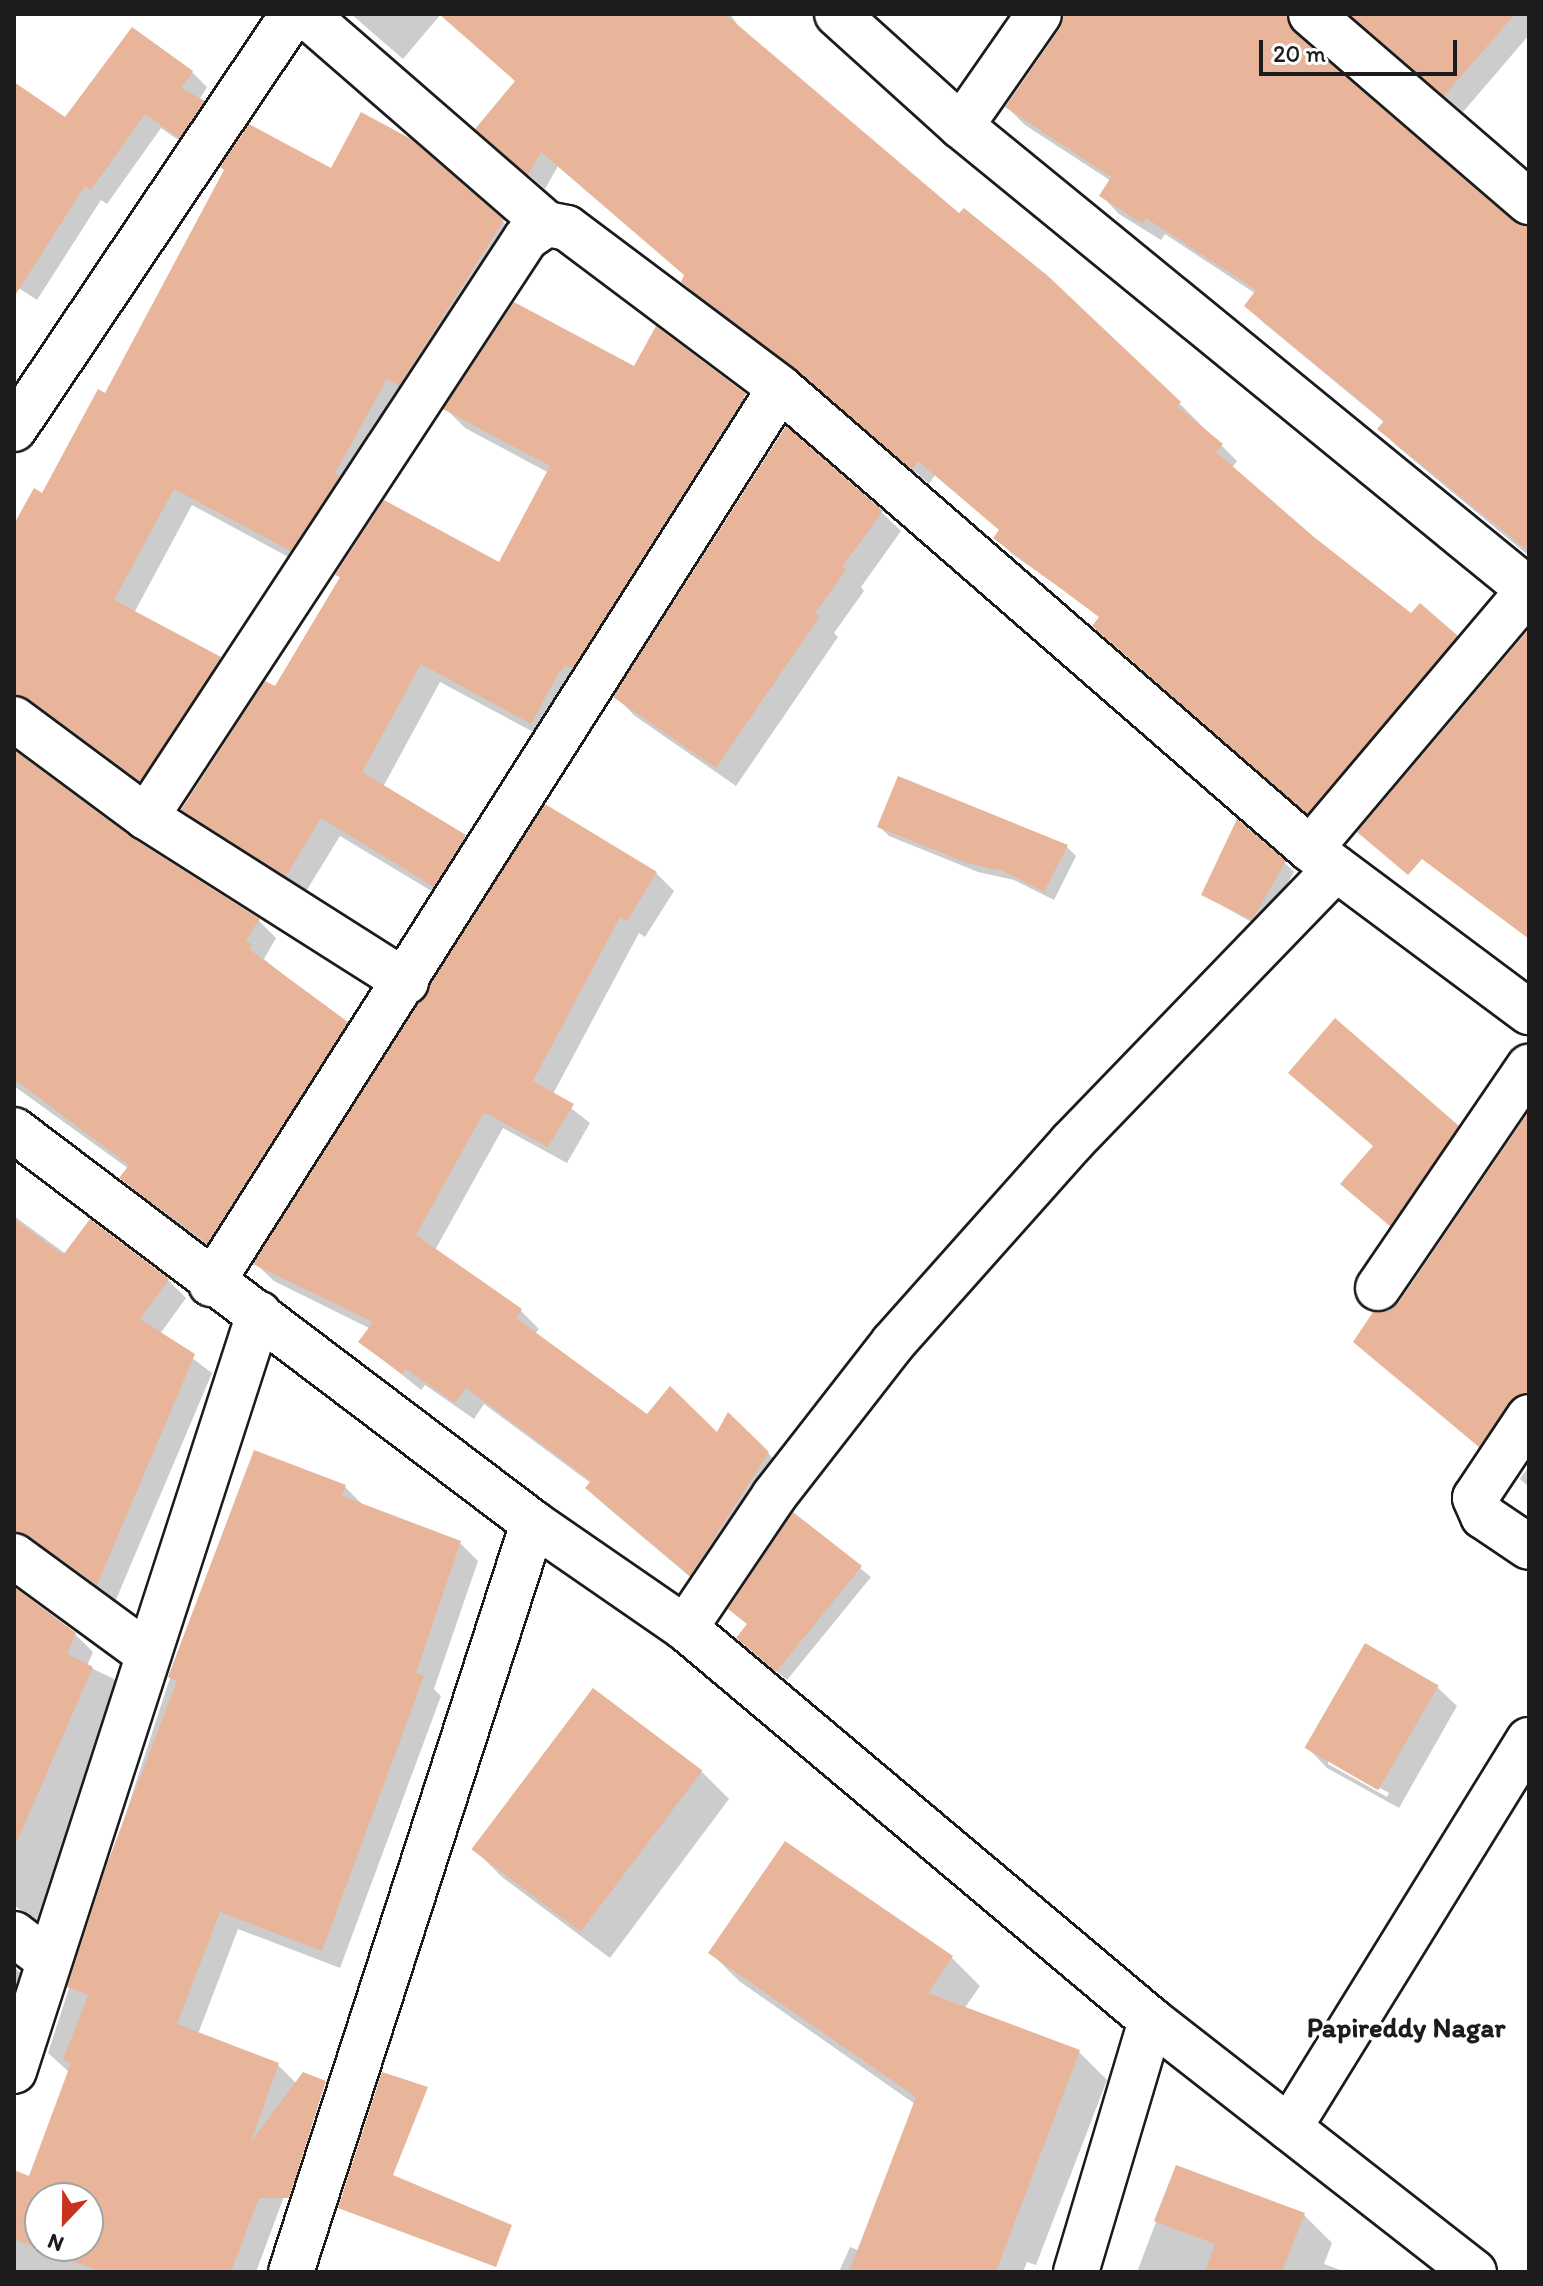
<!DOCTYPE html>
<html>
<head>
<meta charset="utf-8">
<style>
	body { margin:0 }
	#map { position:relative; width:1543px; height:2286px; overflow:hidden; background:#fff; font-family:Itim,sans-serif }
	div>[style] { position:absolute }
	[style*='--x'] { left:calc(var(--x)*1px); top:calc(var(--y)*1px); width:calc(var(--w)*1px); rotate:calc(var(--a)*1deg) }
	.shadow>* { inset:0; background:#0003 }
	.building>* { inset:0; background:#e8b59a; transform-origin:0 0 }
	.roads { filter:drop-shadow(2px 0 #1c1c1c) drop-shadow(-2px 0 #1c1c1c) drop-shadow(0 2px #1c1c1c) drop-shadow(0 -2px #1c1c1c) }
	.minor>* { height:44px; margin:-22px; padding:0 22px; transform-origin:22px; border-radius:22px; background:#fff }
	span { translate:-50% -50%; white-space:nowrap; text-align:center; line-height:1.15; -webkit-text-stroke:8px #fff; paint-order:stroke }
	.neighbourhood-label { font-size:28px; color:#1c1c1c; font-weight:700 }
	.frame { position:absolute; inset:0; border:16px solid #1c1c1c; pointer-events:none }
	.north { position:absolute; left:24px; top:2182px; width:80px; height:80px; box-sizing:border-box; background:#fff; border:2px solid #a4a4a4; border-radius:50%; rotate:202deg; font-size:22px; font-weight:700; line-height:32px; text-align:center; color:#1c1c1c }
	.north::after { content:''; display:block; margin:auto; width:28px; height:36px; background:#c8321e; clip-path:polygon(50% 0,100% 100%,50% 72%,0 100%) }
	.scale { position:absolute; left:1259px; top:40px; width:198px; height:36px; box-sizing:border-box; border:4px solid #1c1c1c; border-top:0; padding-left:10px; font-size:24px; line-height:28px; white-space:nowrap; color:#1c1c1c; -webkit-text-stroke:6px #fff; paint-order:stroke }
</style>
</head>
<body>
<div id="map">
	<div class="shadow">
		<div style="clip-path:polygon(351px 14px,730px 14px,741px 30px,1179px 403px,1237px 461px,1232px 468px,1313px 538px,1411px 615px,1456px 637px,1472px 653px,1353px 794px,1012px 554px,996px 538px,1001px 531px,935px 475px,929px 484px,815px 385px,699px 298px,683px 282px,686px 276px,558px 166px,545px 189px,494px 145px,517px 82px,441px 14px,403px 59px)"></div>
		<div style="clip-path:polygon(1065px 14px,1315px 14px,1303px 27px,1311px 49px,1512px 223px,1529px 229px,1529px 556px,1398px 447px,1380px 429px,1385px 423px,1264px 323px,1246px 305px,1256px 294px,1165px 234px,1161px 240px,1119px 214px,1102px 196px,1111px 181px,1025px 125px,1007px 107px,1062px 28px)"></div>
		<div style="clip-path:polygon(1349px 14px,1529px 14px,1529px 35px,1463px 112px)"></div>
		<div style="clip-path:polygon(192px 72px,207px 87px,199px 100px,219px 118px,196px 152px,161px 128px,107px 204px,101px 200px,37px 300px,14px 285px,14px 84px,65px 120px)"></div>
		<div style="clip-path:polygon(331px 171px,502px 221px,521px 239px,309px 568px,192px 505px,134px 613px,220px 659px,238px 677px,158px 798px,48px 716px,22px 714px,14px 725px,14px 528px,43px 496px,106px 396px)"></div>
		<div style="clip-path:polygon(657px 329px,764px 414px,550px 741px,440px 682px,383px 787px,465px 837px,484px 856px,453px 904px,340px 836px,305px 893px,202px 828px,183px 809px,276px 689px,341px 578px,337px 575px,500px 564px,549px 473px,465px 428px,446px 409px,634px 369px)"></div>
		<div style="clip-path:polygon(881px 512px,901px 531px,861px 587px,864px 591px,834px 633px,838px 637px,736px 786px,635px 716px,616px 697px)"></div>
		<div style="clip-path:polygon(14px 753px,130px 839px,258px 920px,276px 938px,264px 959px,364px 1042px,226px 1260px,140px 1196px,122px 1178px,129px 1169px,14px 1086px)"></div>
		<div style="clip-path:polygon(880px 827px,1067px 847px,1076px 856px,1054px 900px,1014px 880px,978px 872px,889px 836px)"></div>
		<div style="clip-path:polygon(1285px 863px,1294px 872px,1262px 928px,1203px 895px)"></div>
		<div style="clip-path:polygon(656px 873px,674px 891px,645px 937px,639px 933px,553px 1094px,590px 1123px,567px 1163px,503px 1128px,435px 1250px,521px 1311px,539px 1329px,535px 1334px,647px 1416px,768px 1453px,786px 1471px,708px 1592px,606px 1506px,588px 1488px,592px 1484px,484px 1404px,474px 1419px,425px 1385px,421px 1390px,361px 1342px,371px 1329px,274px 1281px,256px 1264px)"></div>
		<div style="clip-path:polygon(1290px 1073px,1457px 1127px,1472px 1142px,1406px 1240px,1343px 1184px,1375px 1147px)"></div>
		<div style="clip-path:polygon(1529px 1190px,1529px 1424px,1499px 1464px,1355px 1341px)"></div>
		<div style="clip-path:polygon(14px 1216px,66px 1254px,90px 1221px,168px 1280px,186px 1298px,160px 1334px,212px 1373px,115px 1602px,37px 1548px,14px 1561px)"></div>
		<div style="clip-path:polygon(evenodd,255px 1453px,345px 1487px,364px 1506px,460px 1543px,478px 1561px,434px 1689px,441px 1696px,340px 1968px,238px 1929px,198px 2034px,278px 2065px,296px 2083px,292px 2175px,256px 2272px,14px 2272px,14px 2173px,30px 2179px,70px 2073px,48px 2053px,168px 1684px,255px 1453px,40px 2198px,88px 2198px,88px 2246px,40px 2246px,40px 2198px)"></div>
		<div style="clip-path:polygon(1529px 1466px,1529px 1487px,1520px 1479px)"></div>
		<div style="clip-path:polygon(794px 1515px,871px 1577px,787px 1680px,748px 1647px,749px 1625px)"></div>
		<div style="clip-path:polygon(14px 1589px,75px 1634px,93px 1652px,87px 1666px,114px 1679px,132px 1697px,55px 1936px,14px 1905px)"></div>
		<div style="clip-path:polygon(evenodd,1437px 1687px,1457px 1706px,1399px 1808px,1327px 1768px,1308px 1748px,1437px 1687px,1328px 1759px,1389px 1793px,1387px 1797px,1328px 1764px,1328px 1759px)"></div>
		<div style="clip-path:polygon(702px 1772px,729px 1799px,610px 1958px,502px 1877px,474px 1849px)"></div>
		<div style="clip-path:polygon(786px 1844px,952px 1958px,980px 1986px,964px 2009px,1079px 2052px,1107px 2080px,1036px 2265px,1027px 2262px,1023px 2272px,839px 2272px,850px 2247px,860px 2251px,915px 2104px,739px 1981px,711px 1953px)"></div>
		<div style="clip-path:polygon(14px 1967px,38px 1990px,14px 2051px)"></div>
		<div style="clip-path:polygon(1177px 2167px,1304px 2215px,1332px 2243px,1324px 2264px,1346px 2272px,1137px 2272px)"></div>
	</div>
	<div class="building">
		<div style="clip-path:polygon(439px 14px,725px 14px,959px 213px,964px 208px,1048px 276px,1181px 402px,1177px 406px,1223px 444px,1216px 452px,1314px 537px,1411px 613px,1420px 603px,1458px 636px,1307px 814px,1092px 626px,1099px 617px,993px 538px,999px 530px,918px 461px,912px 470px,796px 369px,681px 282px,684px 275px,541px 152px,528px 175px,475px 129px,515px 81px)"></div>
		<div style="clip-path:polygon(1064px 14px,1287px 14px,1295px 33px,1513px 221px,1529px 226px,1529px 552px,1377px 429px,1384px 421px,1244px 306px,1256px 290px,1146px 218px,1143px 224px,1099px 196px,1111px 177px,1005px 107px,1060px 28px)"></div>
		<div style="clip-path:polygon(1349px 14px,1515px 14px,1444px 96px)"></div>
		<div style="clip-path:polygon(132px 27px,193px 71px,181px 88px,205px 101px,179px 138px,145px 114px,91px 190px,85px 186px,14px 297px,14px 82px,65px 117px)"></div>
		<div style="clip-path:polygon(361px 112px,411px 139px,504px 220px,399px 386px,387px 379px,335px 473px,340px 476px,291px 551px,174px 489px,114px 600px,221px 657px,140px 781px,29px 699px,14px 694px,14px 524px,34px 488px,42px 493px,98px 389px,105px 393px,224px 170px,220px 167px,249px 124px,331px 168px)"></div>
		<div style="clip-path:polygon(514px 302px,634px 366px,656px 326px,746px 394px,572px 669px,566px 665px,558px 674px,531px 724px,421px 664px,362px 772px,466px 835px,434px 887px,321px 818px,286px 876px,181px 810px,265px 681px,275px 686px,340px 577px,335px 575px,384px 500px,499px 562px,550px 466px,443px 409px)"></div>
		<div style="clip-path:polygon(786px 426px,883px 511px,842px 567px,846px 570px,815px 613px,820px 616px,716px 768px,613px 697px)"></div>
		<div style="clip-path:polygon(1529px 629px,1529px 939px,1422px 859px,1408px 875px,1357px 832px)"></div>
		<div style="clip-path:polygon(14px 750px,131px 837px,260px 919px,246px 940px,252px 945px,249px 949px,348px 1022px,207px 1243px,119px 1178px,129px 1165px,14px 1079px)"></div>
		<div style="clip-path:polygon(898px 776px,1068px 845px,1044px 892px,1003px 871px,967px 863px,877px 827px)"></div>
		<div style="clip-path:polygon(545px 804px,657px 872px,627px 921px,620px 917px,533px 1081px,574px 1104px,548px 1147px,484px 1112px,416px 1235px,522px 1309px,516px 1318px,647px 1414px,670px 1386px,717px 1432px,728px 1412px,769px 1452px,690px 1576px,585px 1488px,591px 1481px,466px 1388px,455px 1403px,406px 1369px,402px 1374px,358px 1342px,373px 1322px,253px 1264px)"></div>
		<div style="clip-path:polygon(1237px 819px,1286px 861px,1252px 920px,1201px 895px)"></div>
		<div style="clip-path:polygon(1335px 1018px,1459px 1126px,1390px 1226px,1340px 1184px,1373px 1146px,1288px 1073px)"></div>
		<div style="clip-path:polygon(1529px 1111px,1529px 1392px,1509px 1403px,1479px 1447px,1353px 1342px,1373px 1312px,1388px 1311px,1399px 1302px)"></div>
		<div style="clip-path:polygon(14px 1219px,63px 1255px,90px 1219px,169px 1279px,140px 1319px,195px 1354px,97px 1585px,29px 1536px,14px 1531px)"></div>
		<div style="clip-path:polygon(evenodd,254px 1450px,346px 1485px,342px 1496px,461px 1541px,416px 1673px,424px 1676px,322px 1951px,220px 1912px,177px 2024px,279px 2063px,251px 2142px,303px 2072px,326px 2081px,289px 2198px,259px 2198px,231px 2272px,101px 2272px,14px 2239px,14px 2170px,29px 2176px,71px 2063px,63px 2060px,88px 1995px,67px 1987px,107px 1864px,177px 1681px,168px 1677px,254px 1450px,40px 2198px,88px 2198px,88px 2246px,40px 2246px,40px 2198px)"></div>
		<div style="clip-path:polygon(793px 1512px,862px 1566px,776px 1672px,736px 1638px,747px 1624px,728px 1609px)"></div>
		<div style="clip-path:polygon(14px 1587px,76px 1633px,67px 1654px,93px 1667px,14px 1848px)"></div>
		<div style="left:1365px;top:1643px;width:85px;height:121px;rotate:30deg"></div>
		<div style="left:593px;top:1688px;width:137px;height:202px;rotate:37deg"></div>
		<div style="clip-path:polygon(785px 1841px,953px 1956px,928px 1993px,1080px 2050px,996px 2272px,849px 2272px,916px 2097px,708px 1953px)"></div>
		<div style="clip-path:polygon(382px 2072px,428px 2087px,393px 2175px,512px 2225px,496px 2267px,338px 2208px)"></div>
		<div style="clip-path:polygon(1176px 2165px,1305px 2213px,1282px 2272px,1205px 2272px,1215px 2244px,1154px 2221px)"></div>
	</div>
	<div class="roads">
		<div class="minor">
			<div style="--x:305;--y:14;--w:320;--a:41"></div>
			<div style="--x:837;--y:14;--w:167;--a:42.1"></div>
			<div style="--x:961;--y:126;--w:733;--a:39.25"></div>
			<div style="--x:1311;--y:14;--w:288;--a:40.8"></div>
			<div style="--x:961;--y:126;--w:136;--a:-55.1"></div>
			<div style="--x:14;--y:429;--w:500;--a:-56.09"></div>
			<div style="--x:14;--y:719;--w:164;--a:36.6"></div>
			<div style="--x:146;--y:817;--w:308;--a:32.4"></div>
			<div style="--x:146;--y:817;--w:693;--a:-56.72"></div>
			<div style="--x:526;--y:238;--w:25;--a:-34"></div>
			<div style="--x:547;--y:224;--w:20;--a:11"></div>
			<div style="--x:567;--y:228;--w:266;--a:36.9"></div>
			<div style="--x:780;--y:388;--w:702;--a:41.02"></div>
			<div style="--x:1310;--y:849;--w:273;--a:36.7"></div>
			<div style="--x:1310;--y:849;--w:339;--a:-49.8"></div>
			<div style="--x:14;--y:1130;--w:651;--a:37.13"></div>
			<div style="--x:533;--y:1523;--w:185;--a:34.6"></div>
			<div style="--x:685;--y:1628;--w:609;--a:40.07"></div>
			<div style="--x:1151;--y:2020;--w:410;--a:38"></div>
			<div style="--x:211;--y:1284;--w:1061;--a:-57.58"></div>
			<div style="--x:1378;--y:1288;--w:268;--a:-55.7"></div>
			<div style="--x:1529;--y:1417;--w:97;--a:123.7"></div>
			<div style="--x:1475;--y:1498;--w:20;--a:66"></div>
			<div style="--x:1483;--y:1516;--w:55;--a:34"></div>
			<div style="--x:14;--y:1556;--w:166;--a:36.2"></div>
			<div style="--x:685;--y:1628;--w:159;--a:-56"></div>
			<div style="--x:774;--y:1496;--w:194;--a:-52.1"></div>
			<div style="--x:893;--y:1343;--w:269;--a:-48.3"></div>
			<div style="--x:1072;--y:1142;--w:380;--a:-46"></div>
			<div style="--x:14;--y:1934;--w:44;--a:37.6"></div>
			<div style="--x:14;--y:2071;--w:796;--a:-72.07"></div>
			<div style="--x:1289;--y:2128;--w:456;--a:-58.3"></div>
			<div style="--x:291;--y:2272;--w:787;--a:-72.09"></div>
			<div style="--x:1076;--y:2272;--w:263;--a:-73.4"></div>
		</div>
	</div>
	<div class="neighbourhood-label">
		<span style="left:1406px;top:2027px">Papireddy Nagar</span>
	</div>
	<div class="frame"></div>
	<div class="north">N</div>
	<div class="scale">20 m</div>
</div>
</body>
</html>
